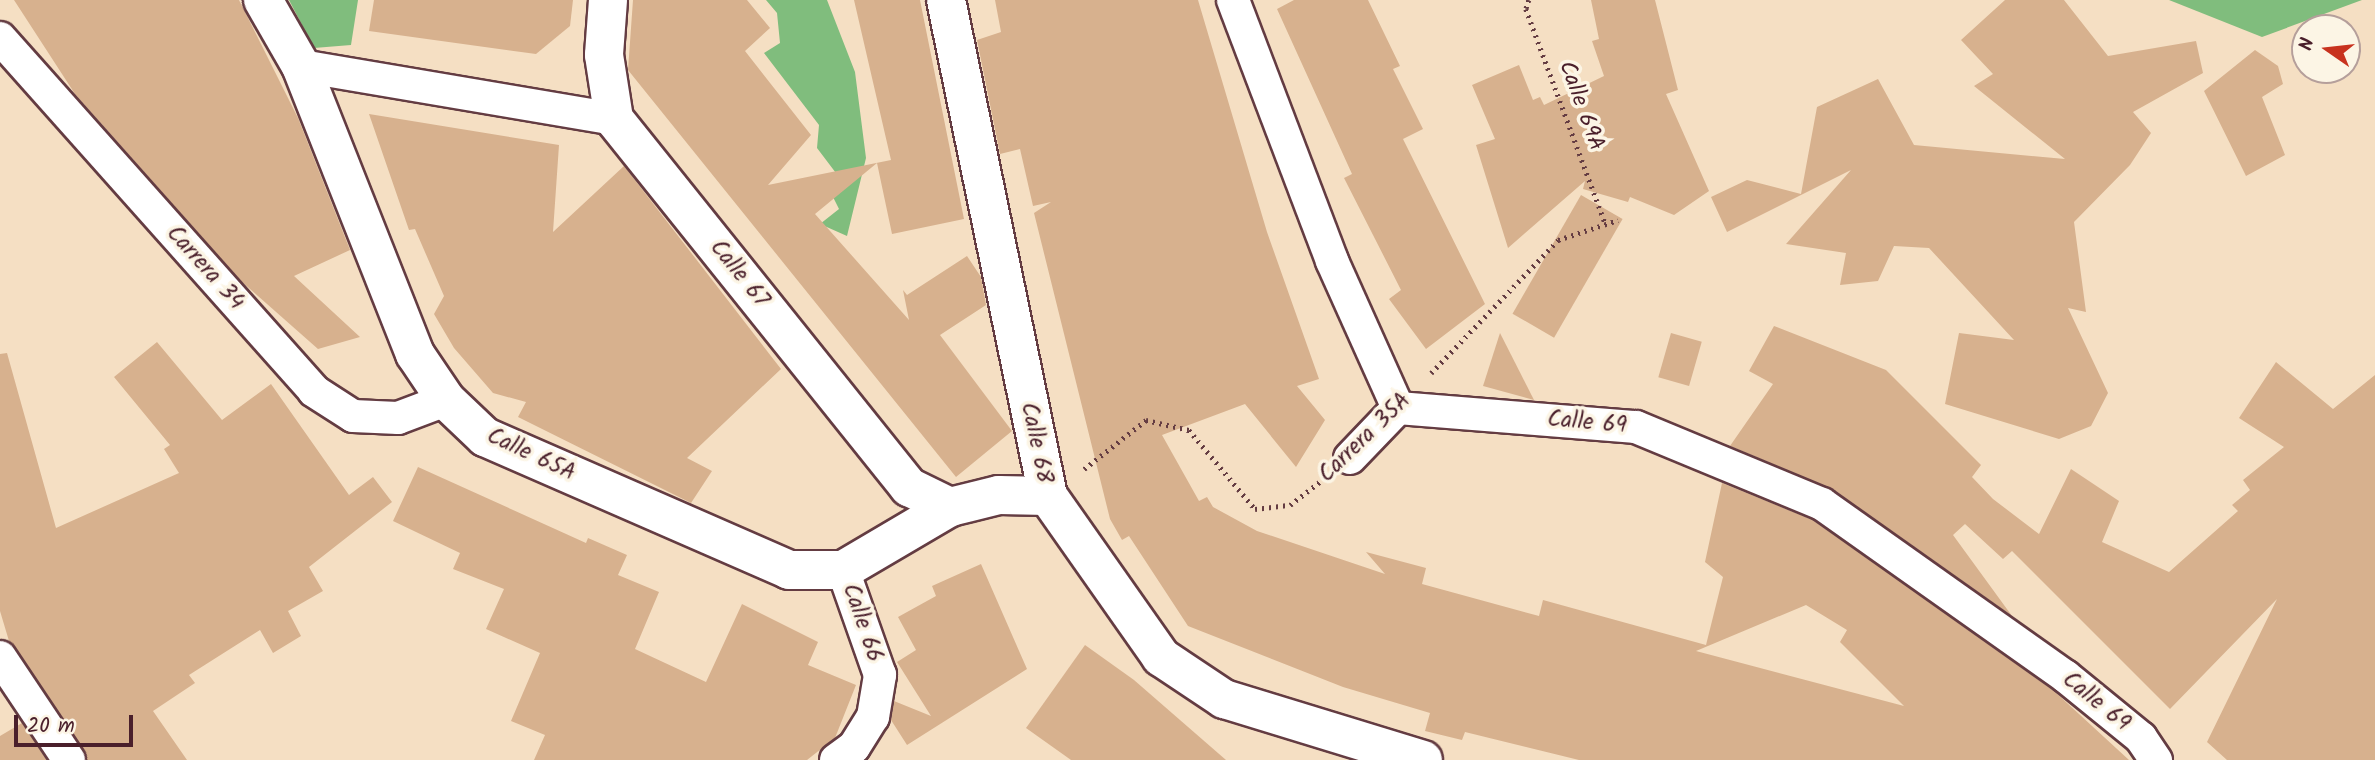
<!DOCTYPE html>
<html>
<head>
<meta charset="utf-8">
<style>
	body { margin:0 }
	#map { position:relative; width:2375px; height:760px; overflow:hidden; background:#f5dfc3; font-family:Kalam,sans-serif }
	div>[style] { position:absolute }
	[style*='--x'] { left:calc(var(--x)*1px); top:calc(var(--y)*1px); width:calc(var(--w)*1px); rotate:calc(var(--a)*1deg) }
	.forest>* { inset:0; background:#80bd7d }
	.building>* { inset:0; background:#d7b18e; transform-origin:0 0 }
	.path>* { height:4.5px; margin-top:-2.25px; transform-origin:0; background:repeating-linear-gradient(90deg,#643c42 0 2px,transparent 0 7px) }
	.roads { filter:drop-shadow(2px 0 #643c42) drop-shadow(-2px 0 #643c42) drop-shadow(0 2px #643c42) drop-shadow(0 -2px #643c42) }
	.street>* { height:32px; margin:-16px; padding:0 16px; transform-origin:16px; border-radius:16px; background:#fff }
	.secondary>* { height:38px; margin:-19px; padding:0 19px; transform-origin:19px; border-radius:19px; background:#fff }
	span { translate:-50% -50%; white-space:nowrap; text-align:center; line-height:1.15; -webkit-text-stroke:7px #fcf5e5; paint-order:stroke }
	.street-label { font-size:23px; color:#4a1f2b }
	.north { position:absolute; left:2291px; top:14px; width:70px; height:70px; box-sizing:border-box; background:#fcf5e5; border:2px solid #b59f9b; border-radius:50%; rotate:284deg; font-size:19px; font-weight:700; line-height:28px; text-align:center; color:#4a1f2b }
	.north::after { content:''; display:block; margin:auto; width:24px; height:32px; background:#c8321e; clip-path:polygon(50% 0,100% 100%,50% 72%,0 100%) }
	.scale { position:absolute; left:14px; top:715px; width:119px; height:32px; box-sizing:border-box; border:4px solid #4a1f2b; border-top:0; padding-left:9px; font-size:21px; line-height:24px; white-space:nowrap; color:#4a1f2b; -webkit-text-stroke:5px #fcf5e5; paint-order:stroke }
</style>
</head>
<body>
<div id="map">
	<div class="forest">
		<div style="clip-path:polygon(289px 0,358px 0,351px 45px,314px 48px)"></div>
		<div style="clip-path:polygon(766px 0,827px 0,855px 72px,866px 158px,847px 236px,820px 224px,839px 209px,831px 193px,842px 181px,817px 148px,819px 125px,764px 53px,780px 43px,777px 13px)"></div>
		<div style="clip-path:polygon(2169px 0,2362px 0,2262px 37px)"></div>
	</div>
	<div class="building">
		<div style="clip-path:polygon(14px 0,239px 0,298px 118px,350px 250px,294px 276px,360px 337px,318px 349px,241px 281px,75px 94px)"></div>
		<div style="clip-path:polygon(374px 0,573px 0,570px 26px,536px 54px,369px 31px)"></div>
		<div style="clip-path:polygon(633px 0,747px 0,770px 28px,745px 51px,811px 135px,768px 185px,891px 160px,854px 0,920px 0,964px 219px,892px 234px,877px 163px,815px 214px,909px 320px,903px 290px,907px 295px,967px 256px,981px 277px,986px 305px,940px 335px,1012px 431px,956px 477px,628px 70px)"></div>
		<div style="clip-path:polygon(evenodd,995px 0,1198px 0,1267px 232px,1319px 379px,1297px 386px,1325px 420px,1296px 467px,1245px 404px,1162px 435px,1199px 501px,1207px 497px,1213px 507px,1257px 531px,1385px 574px,1366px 552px,1426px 568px,1422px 584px,1539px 616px,1543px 600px,1706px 645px,1723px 577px,1705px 562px,1722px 483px,1813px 520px,2054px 691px,2129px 760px,1579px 760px,1465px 732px,1462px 740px,1425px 731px,1430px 713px,1343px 687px,1188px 626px,1129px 536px,1122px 540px,1110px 519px,1034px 213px,1051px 202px,1033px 206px,1020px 149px,1000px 154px,977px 40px,1001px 32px,995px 0,1806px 605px,1847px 630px,1840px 642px,1904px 706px,1696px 651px,1806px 605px)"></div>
		<div style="clip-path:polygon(1294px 0,1368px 0,1400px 66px,1393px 69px,1423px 129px,1403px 139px,1485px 304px,1426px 349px,1389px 299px,1401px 290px,1344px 178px,1352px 174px,1277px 9px)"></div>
		<div style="clip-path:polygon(1591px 0,1655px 0,1678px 90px,1666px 94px,1709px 191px,1674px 215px,1630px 197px,1628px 202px,1583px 189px,1585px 181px,1508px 248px,1476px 145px,1495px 139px,1472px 85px,1519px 65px,1533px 100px,1540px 97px,1544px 105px,1604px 76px,1592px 41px,1599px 39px)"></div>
		<div style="clip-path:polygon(2005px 0,2064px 0,2108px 56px,2196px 41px,2203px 73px,2133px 112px,2151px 133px,2130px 165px,2074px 222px,2086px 312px,2068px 308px,2108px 393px,2091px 426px,2059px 439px,1945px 404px,1959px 333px,2014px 340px,1929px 248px,1894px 246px,1878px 281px,1840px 285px,1846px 253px,1786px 244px,1851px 170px,1727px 232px,1711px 197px,1747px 180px,1801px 194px,1817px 107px,1878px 79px,1914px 145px,2065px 159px,1974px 86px,1993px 74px,1961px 40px)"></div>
		<div style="clip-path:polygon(2255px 50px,2278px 66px,2283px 84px,2262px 97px,2285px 155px,2246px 176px,2204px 91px)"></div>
		<div style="clip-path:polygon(369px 114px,559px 145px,553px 232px,624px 166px,781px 369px,687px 458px,712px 471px,691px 503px,518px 417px,526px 402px,493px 393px,454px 348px,434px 314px,444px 296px,415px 229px,409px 230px)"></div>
		<div style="left:1581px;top:195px;width:48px;height:137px;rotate:30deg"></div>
		<div style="clip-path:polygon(1774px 326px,1886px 370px,1981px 465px,1972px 477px,1993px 499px,2039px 534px,2071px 469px,2119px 501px,2102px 542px,2169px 572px,2238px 511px,2232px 505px,2250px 490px,2243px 480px,2284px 447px,2239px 418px,2276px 362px,2333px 409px,2375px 375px,2375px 760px,2227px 760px,2207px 742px,2277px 599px,2170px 709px,2012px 551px,2003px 559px,1965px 524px,1953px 535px,2012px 616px,1832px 489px,1730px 446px,1773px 384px,1749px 371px)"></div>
		<div style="clip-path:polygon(1500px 333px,1534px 400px,1483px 386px)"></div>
		<div style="left:1671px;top:333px;width:32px;height:46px;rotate:16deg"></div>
		<div style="clip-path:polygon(157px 342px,222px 420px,271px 384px,349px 495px,373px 477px,392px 502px,309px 567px,323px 591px,288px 611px,301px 636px,273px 653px,260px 630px,189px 675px,195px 683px,153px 711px,187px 760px,87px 760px,9px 641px,0 611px,0 354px,7px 353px,56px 528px,179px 473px,164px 449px,170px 445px,114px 377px)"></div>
		<div style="clip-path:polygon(418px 467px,586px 543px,588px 538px,627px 555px,618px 575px,659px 592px,635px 649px,706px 682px,742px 604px,818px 642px,808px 665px,856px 685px,835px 738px,807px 760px,534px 760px,545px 735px,511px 721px,540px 653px,486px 629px,504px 589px,453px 569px,460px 553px,393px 521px)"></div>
		<div style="clip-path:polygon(981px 564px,1027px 669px,907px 745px,891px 720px,894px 701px,931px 716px,897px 662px,916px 650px,898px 617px,936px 596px,932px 586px)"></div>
		<div style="clip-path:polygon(1085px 645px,1134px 680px,1226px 760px,1071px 760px,1026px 728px)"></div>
		<div style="clip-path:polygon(22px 723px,47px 760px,0 760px,0 736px)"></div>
	</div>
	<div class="path">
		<div style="--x:1529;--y:0;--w:9;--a:108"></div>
		<div style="--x:1526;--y:9;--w:228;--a:69.7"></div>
		<div style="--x:1431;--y:373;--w:184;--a:-46.3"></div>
		<div style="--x:1558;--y:240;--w:63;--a:-18.4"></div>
		<div style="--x:1084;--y:469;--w:79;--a:-38.3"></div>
		<div style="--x:1146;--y:420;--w:44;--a:13.1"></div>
		<div style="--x:1189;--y:430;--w:103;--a:50.1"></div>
		<div style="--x:1255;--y:509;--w:35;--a:-7"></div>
		<div style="--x:1290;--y:505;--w:41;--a:-38"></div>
	</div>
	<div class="roads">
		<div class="street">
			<div style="--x:1233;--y:0;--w:279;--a:69.2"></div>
			<div style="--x:1332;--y:261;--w:161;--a:65.8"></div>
			<div style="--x:0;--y:38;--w:472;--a:48.3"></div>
			<div style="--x:314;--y:391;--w:46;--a:32.7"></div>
			<div style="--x:353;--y:416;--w:45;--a:2.5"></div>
			<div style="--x:398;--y:418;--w:51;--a:-20.6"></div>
			<div style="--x:301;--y:66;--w:317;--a:9.6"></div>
			<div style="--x:1398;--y:408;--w:239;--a:4.6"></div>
			<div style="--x:1636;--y:427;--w:201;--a:22.5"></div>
			<div style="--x:1822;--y:504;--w:298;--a:35.3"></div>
			<div style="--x:2065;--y:676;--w:98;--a:39.2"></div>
			<div style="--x:2141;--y:738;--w:27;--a:56"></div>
			<div style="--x:1350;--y:458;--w:69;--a:-46.2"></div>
			<div style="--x:0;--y:657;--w:124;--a:56.2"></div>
			<div style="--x:836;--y:760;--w:22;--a:-36"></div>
			<div style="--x:854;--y:747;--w:36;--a:-58"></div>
			<div style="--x:873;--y:717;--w:43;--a:-80.5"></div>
			<div style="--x:880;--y:675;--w:111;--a:-109.4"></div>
		</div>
		<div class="secondary">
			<div style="--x:263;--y:0;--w:76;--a:60.1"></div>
			<div style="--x:301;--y:66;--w:310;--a:68.4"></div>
			<div style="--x:415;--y:354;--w:55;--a:56"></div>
			<div style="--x:446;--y:400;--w:54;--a:43.5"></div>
			<div style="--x:485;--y:437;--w:332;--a:23.6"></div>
			<div style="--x:789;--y:570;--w:54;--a:0"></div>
			<div style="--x:843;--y:570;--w:124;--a:-30.5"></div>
			<div style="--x:950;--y:507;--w:50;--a:-13.8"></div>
			<div style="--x:999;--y:495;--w:49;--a:1.2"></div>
			<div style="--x:608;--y:0;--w:55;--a:94.2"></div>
			<div style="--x:604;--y:55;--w:65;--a:81.1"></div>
			<div style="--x:614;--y:119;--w:472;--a:51.3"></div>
			<div style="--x:909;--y:487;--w:46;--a:26"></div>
			<div style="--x:946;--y:0;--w:506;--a:78.38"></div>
			<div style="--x:1048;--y:496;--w:197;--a:54.9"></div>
			<div style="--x:1161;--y:657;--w:76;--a:33.7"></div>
			<div style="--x:1224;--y:699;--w:208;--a:17"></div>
		</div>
	</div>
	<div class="street-label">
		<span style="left:1581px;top:106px;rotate:70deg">Calle 69A</span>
		<span style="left:205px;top:268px;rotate:48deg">Carrera 34</span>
		<span style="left:739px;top:274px;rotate:51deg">Calle 67</span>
		<span style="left:1587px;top:423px;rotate:5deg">Calle 69</span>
		<span style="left:1365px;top:438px;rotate:-44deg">Carrera 35A</span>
		<span style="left:1036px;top:443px;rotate:78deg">Calle 68</span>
		<span style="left:531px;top:455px;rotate:25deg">Calle 65A</span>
		<span style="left:862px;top:623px;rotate:71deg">Calle 66</span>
		<span style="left:2096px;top:702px;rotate:39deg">Calle 69</span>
	</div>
	<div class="north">N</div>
	<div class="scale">20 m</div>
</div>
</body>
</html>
